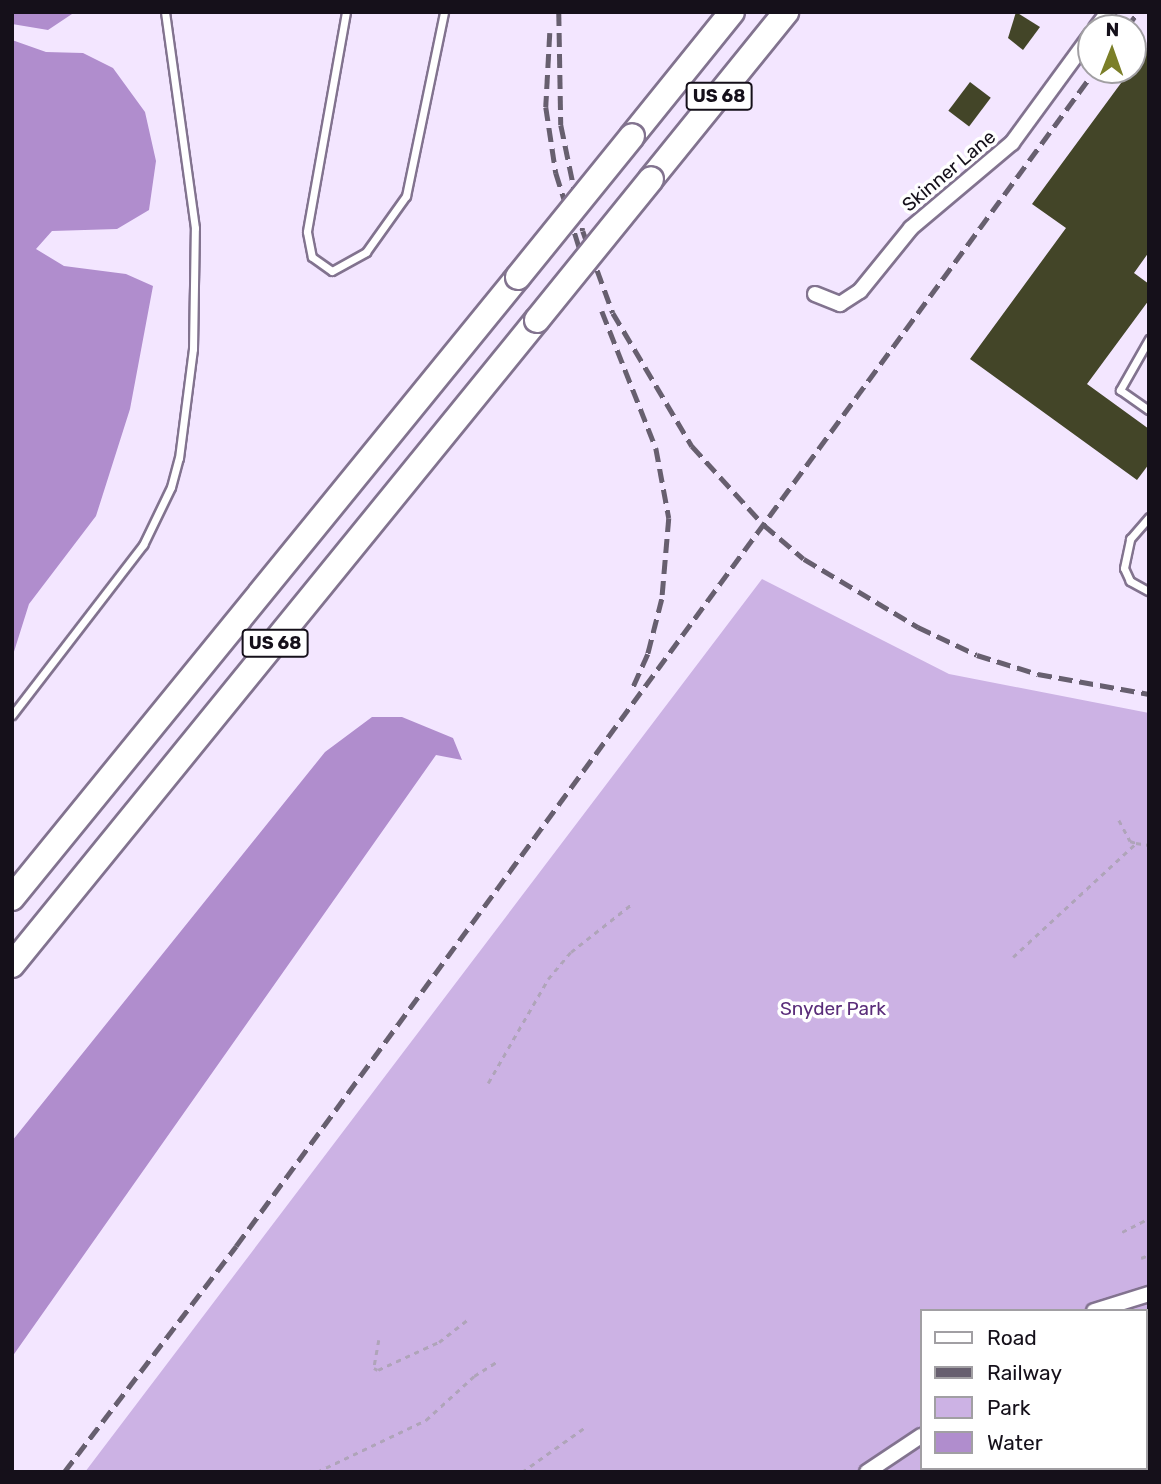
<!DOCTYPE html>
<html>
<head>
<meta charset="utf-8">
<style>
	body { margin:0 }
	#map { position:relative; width:1161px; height:1484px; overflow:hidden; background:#f3e6ff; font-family:Rubik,sans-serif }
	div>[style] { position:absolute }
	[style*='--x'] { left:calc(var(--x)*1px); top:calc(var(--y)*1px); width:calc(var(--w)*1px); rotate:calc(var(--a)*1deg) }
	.green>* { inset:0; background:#ccb2e4 }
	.water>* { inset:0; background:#b08dcd }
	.river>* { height:26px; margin:-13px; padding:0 13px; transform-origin:13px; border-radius:13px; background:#b08dcd }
	.building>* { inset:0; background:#434528; transform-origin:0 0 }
	.path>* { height:2.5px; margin-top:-1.25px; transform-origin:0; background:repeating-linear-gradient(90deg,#afa4b9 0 5px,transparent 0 10px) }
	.roads { filter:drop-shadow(2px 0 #82738f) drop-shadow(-2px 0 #82738f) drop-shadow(0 2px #82738f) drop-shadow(0 -2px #82738f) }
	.service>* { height:7px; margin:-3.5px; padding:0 3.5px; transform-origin:3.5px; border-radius:3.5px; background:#fff }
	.minor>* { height:14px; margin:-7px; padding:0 7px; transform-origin:7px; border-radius:7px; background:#fff }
	.motorway>* { height:24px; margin:-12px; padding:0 12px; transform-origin:12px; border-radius:12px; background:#fff }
	.rail>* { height:4.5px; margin-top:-2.25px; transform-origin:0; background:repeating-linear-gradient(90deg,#675f6f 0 14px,transparent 0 21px) }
	.bridges { filter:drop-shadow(2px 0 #82738f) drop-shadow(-2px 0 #82738f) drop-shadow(0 2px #82738f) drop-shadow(0 -2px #82738f) }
	.motorway-bridge>* { height:24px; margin:-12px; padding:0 12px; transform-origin:12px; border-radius:12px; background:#fff }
	span { translate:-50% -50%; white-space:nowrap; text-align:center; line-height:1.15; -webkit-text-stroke:7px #fff; paint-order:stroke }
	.shield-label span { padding:2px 5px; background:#fff; border:2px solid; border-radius:5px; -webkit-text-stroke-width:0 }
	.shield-label { font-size:18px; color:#15101a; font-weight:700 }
	.street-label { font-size:19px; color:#15101a }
	.park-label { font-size:19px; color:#5a2d7a }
	.frame { position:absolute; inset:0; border:14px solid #15101a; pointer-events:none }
	.legend { position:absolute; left:920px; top:1309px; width:228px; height:161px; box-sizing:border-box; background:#fff; border:2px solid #a19fa3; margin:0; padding:9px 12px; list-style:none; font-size:21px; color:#15101a }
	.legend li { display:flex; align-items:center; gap:14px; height:35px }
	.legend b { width:35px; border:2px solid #a19fa3 }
	.north { position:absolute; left:1077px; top:14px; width:70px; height:70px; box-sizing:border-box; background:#fff; border:2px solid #a19fa3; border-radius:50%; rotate:1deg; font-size:19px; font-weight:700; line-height:28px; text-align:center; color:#15101a }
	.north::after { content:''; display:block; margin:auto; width:24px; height:32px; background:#7b7f28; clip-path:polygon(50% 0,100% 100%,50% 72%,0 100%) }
</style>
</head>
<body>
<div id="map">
	<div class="green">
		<div style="clip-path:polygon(evenodd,762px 579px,949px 674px,1149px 713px,1149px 1472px,85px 1472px,762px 579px,921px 1311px,1145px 1311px,1145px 1468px,921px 1468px,921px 1311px)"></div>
	</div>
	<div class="water">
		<div style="clip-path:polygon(12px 12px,75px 12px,48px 30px,12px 24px)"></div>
		<div style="clip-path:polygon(12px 40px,46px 52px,83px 53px,113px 68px,145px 112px,156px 161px,149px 210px,117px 229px,52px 231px,36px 249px,64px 266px,126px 274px,153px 286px,130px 409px,96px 516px,29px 604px,12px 658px)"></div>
		<div style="clip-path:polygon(372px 717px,402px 717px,453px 738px,462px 760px,436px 755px,12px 1357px,12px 1141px,325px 752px)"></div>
	</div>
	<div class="river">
		<div style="--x:1145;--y:1419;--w:4;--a:-27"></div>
		<div style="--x:1055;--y:1472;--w:6;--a:-39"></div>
	</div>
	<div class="building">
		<div style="clip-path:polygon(1016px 12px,1040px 27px,1023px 50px,1008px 38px)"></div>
		<div style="clip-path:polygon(1149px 45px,1149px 252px,1134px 273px,1149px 284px,1149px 300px,1087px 384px,1149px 429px,1149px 464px,1137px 480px,970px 359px,1066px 228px,1032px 204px)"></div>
		<div style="left:970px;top:82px;width:26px;height:36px;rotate:37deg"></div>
	</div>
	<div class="path">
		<div style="--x:1119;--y:820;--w:24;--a:62"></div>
		<div style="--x:1130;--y:841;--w:6;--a:18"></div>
		<div style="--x:1013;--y:957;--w:168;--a:-42.8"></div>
		<div style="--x:1136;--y:843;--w:13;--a:9"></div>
		<div style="--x:488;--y:1083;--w:120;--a:-60"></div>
		<div style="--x:548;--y:979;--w:35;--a:-50"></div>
		<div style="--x:571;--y:952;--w:79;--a:-38.3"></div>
		<div style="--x:1122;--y:1232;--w:30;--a:-27"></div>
		<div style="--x:1141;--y:1258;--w:9;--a:-21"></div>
		<div style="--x:379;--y:1340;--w:28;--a:100"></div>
		<div style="--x:374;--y:1368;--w:4;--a:27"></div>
		<div style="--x:378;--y:1370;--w:67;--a:-24.7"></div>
		<div style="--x:439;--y:1342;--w:36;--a:-38"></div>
		<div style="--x:317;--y:1472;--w:121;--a:-25.5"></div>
		<div style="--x:426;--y:1420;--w:65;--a:-42.5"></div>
		<div style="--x:474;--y:1376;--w:28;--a:-32"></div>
		<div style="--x:522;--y:1472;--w:76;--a:-35.4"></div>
	</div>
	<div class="roads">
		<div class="service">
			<div style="--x:346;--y:12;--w:223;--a:100.1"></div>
			<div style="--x:307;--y:232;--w:25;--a:79"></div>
			<div style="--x:312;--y:257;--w:24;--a:35"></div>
			<div style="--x:332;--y:271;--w:39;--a:-29"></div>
			<div style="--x:366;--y:252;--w:69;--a:-54.5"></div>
			<div style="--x:406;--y:196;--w:188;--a:-78.3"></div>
			<div style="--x:1149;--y:339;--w:59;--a:119.6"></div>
			<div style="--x:1120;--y:390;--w:35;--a:35"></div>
			<div style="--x:1148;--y:591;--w:21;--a:-151"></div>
			<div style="--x:1130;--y:581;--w:14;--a:-115"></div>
			<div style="--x:1124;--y:568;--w:30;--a:-78"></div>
			<div style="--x:1130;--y:539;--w:29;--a:-49"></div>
			<div style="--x:12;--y:715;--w:215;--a:-52.4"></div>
			<div style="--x:143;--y:545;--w:64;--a:-64.2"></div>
			<div style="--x:171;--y:487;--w:30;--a:-75"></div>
			<div style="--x:179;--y:458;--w:110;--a:-82.7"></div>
			<div style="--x:193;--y:349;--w:121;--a:-89.1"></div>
			<div style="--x:195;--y:228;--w:218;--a:-97.9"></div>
		</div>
		<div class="minor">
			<div style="--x:1096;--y:28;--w:20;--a:-53"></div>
			<div style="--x:815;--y:294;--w:27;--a:22"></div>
			<div style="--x:840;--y:304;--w:24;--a:-33"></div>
			<div style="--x:860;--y:291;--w:81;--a:-51"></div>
			<div style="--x:911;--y:228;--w:132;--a:-40.1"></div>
			<div style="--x:1012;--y:143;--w:134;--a:-53.8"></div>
			<div style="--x:1094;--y:1311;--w:58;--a:-17.2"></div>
			<div style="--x:867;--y:1472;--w:65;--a:-33.7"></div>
		</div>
		<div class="motorway">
			<div style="--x:632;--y:136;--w:159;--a:-51.1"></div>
			<div style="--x:651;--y:179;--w:215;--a:-51"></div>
			<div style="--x:12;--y:898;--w:801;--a:-50.83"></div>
			<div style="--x:12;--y:965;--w:832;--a:-50.86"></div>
		</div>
	</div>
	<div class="rail">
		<div style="--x:559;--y:12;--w:113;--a:89"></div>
		<div style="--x:561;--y:125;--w:108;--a:78.3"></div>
		<div style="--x:583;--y:231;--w:87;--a:69.9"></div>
		<div style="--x:613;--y:313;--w:155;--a:59.3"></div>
		<div style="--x:692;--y:446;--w:107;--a:47.7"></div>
		<div style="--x:764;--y:525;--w:52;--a:40.4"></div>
		<div style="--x:804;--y:559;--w:133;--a:30.8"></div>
		<div style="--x:918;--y:627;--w:65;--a:25.4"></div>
		<div style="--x:977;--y:655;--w:64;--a:17.3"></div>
		<div style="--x:1038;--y:674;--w:113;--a:10.2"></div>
		<div style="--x:1126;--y:28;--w:20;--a:-53"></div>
		<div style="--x:550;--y:33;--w:74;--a:93.1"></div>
		<div style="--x:546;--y:107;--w:67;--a:81.4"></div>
		<div style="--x:556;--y:173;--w:104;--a:72.6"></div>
		<div style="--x:602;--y:311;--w:147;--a:68.5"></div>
		<div style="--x:656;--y:448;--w:71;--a:79.5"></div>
		<div style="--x:669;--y:518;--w:81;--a:94.9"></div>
		<div style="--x:662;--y:599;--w:57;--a:104.3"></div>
		<div style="--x:648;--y:654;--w:39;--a:114"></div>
		<div style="--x:64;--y:1472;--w:284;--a:-52.7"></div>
		<div style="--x:236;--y:1246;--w:1456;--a:-53.85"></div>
	</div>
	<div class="bridges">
		<div class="motorway-bridge">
			<div style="--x:518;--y:277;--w:181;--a:-51"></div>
			<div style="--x:537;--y:320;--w:181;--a:-51"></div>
		</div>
	</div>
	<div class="shield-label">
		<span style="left:719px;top:96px">US 68</span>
		<span style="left:275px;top:643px">US 68</span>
	</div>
	<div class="street-label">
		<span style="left:949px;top:171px;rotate:-40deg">Skinner Lane</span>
	</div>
	<div class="park-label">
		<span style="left:833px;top:1009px">Snyder Park</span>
	</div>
	<div class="frame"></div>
	<ul class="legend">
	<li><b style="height:9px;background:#fff"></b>Road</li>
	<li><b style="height:9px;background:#675f6f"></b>Railway</li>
	<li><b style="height:19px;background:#ccb2e4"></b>Park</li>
	<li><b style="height:19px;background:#b08dcd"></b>Water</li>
	</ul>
	<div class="north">N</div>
</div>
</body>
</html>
